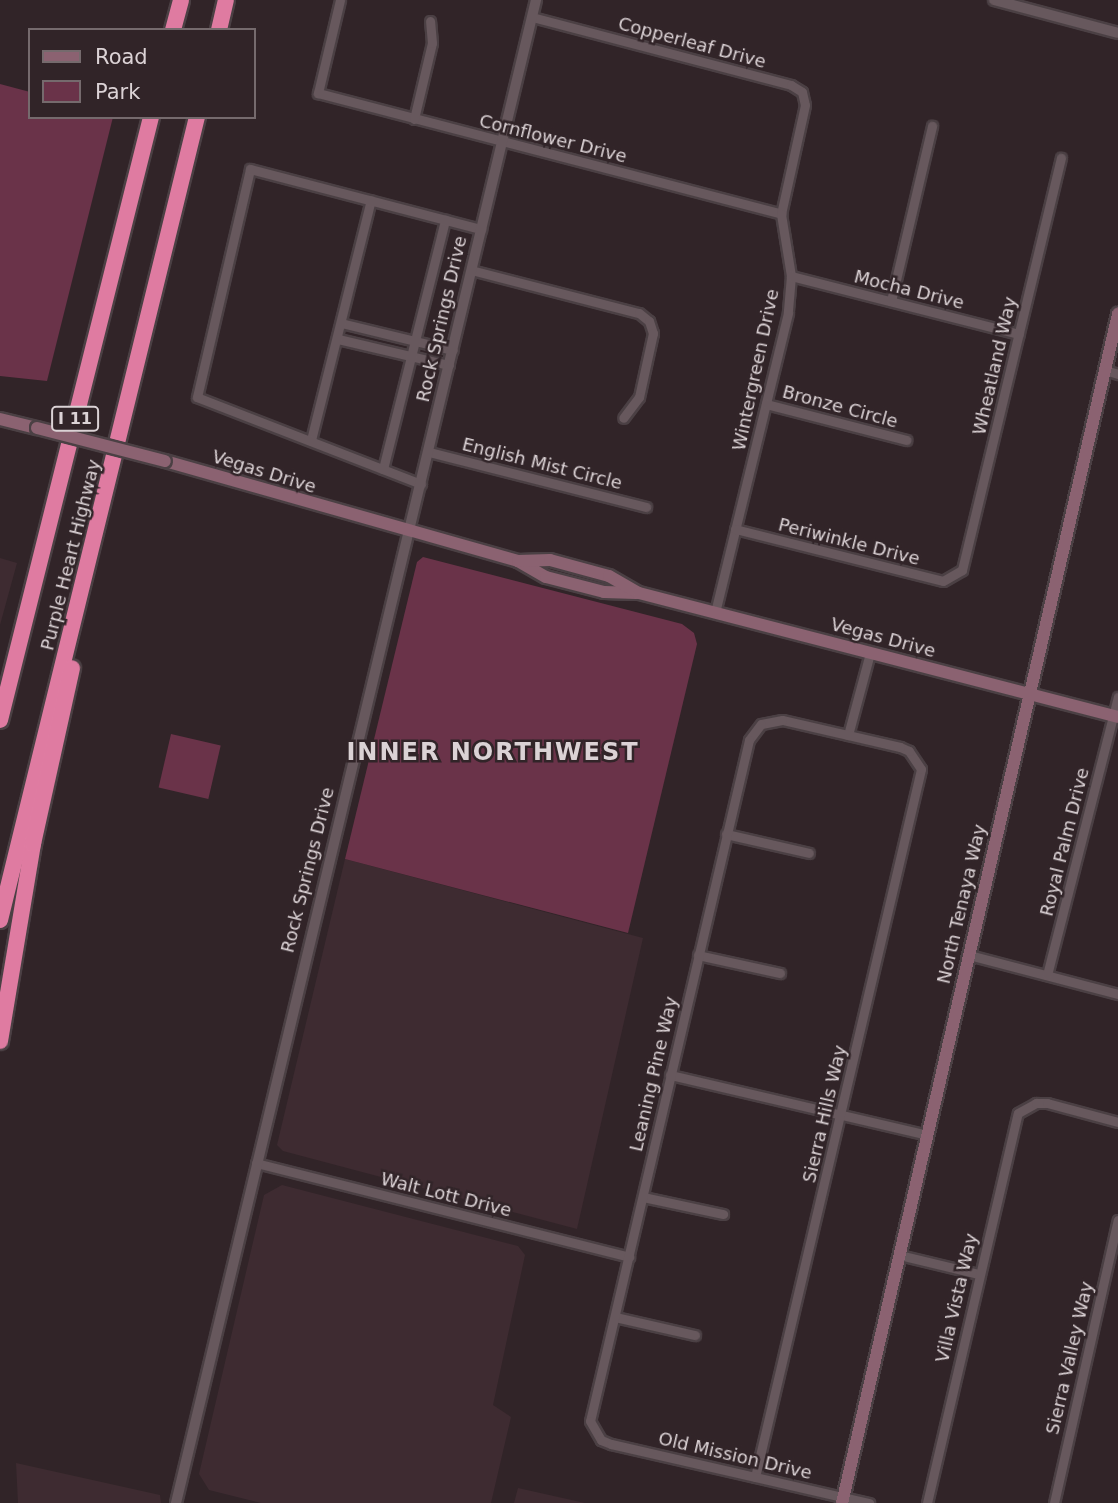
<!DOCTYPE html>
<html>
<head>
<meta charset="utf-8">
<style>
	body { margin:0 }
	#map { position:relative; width:1118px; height:1503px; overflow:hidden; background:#312428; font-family:"DejaVu Sans",sans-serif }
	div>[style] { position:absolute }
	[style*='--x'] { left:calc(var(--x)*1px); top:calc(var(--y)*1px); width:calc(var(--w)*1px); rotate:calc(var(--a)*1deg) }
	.built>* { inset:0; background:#3e2b31 }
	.green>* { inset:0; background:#6a3349; transform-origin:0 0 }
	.roads { filter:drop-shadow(2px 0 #4b4044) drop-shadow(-2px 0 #4b4044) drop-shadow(0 2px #4b4044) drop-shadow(0 -2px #4b4044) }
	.minor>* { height:9px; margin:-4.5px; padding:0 4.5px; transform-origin:4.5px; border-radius:4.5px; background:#67585d }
	.tertiary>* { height:10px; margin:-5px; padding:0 5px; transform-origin:5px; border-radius:5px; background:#67585d }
	.secondary>* { height:12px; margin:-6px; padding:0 6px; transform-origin:6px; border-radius:6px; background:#8b6271 }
	.motorway>* { height:16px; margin:-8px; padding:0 8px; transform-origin:8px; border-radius:8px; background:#df7ba1 }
	.bridges { filter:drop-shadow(2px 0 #4b4044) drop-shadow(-2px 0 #4b4044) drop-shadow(0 2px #4b4044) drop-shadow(0 -2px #4b4044) }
	.secondary-bridge>* { height:12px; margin:-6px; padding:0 6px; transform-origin:6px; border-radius:6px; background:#8b6271 }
	span { translate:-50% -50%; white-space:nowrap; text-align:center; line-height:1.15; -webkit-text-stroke:5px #312428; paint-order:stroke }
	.shield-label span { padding:2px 5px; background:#312428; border:2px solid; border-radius:5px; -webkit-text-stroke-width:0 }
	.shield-label { font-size:16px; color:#dbd2d5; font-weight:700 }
	.street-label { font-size:18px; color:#dbd2d5 }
	.district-label { font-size:24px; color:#dbd2d5; font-weight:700; letter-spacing:2px }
	.legend { position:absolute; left:28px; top:28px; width:228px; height:91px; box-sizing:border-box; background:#312428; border:2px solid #756a6d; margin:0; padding:9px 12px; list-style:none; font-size:21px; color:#dbd2d5 }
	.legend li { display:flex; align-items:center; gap:14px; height:35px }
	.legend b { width:35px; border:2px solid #756a6d }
</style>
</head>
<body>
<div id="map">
	<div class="built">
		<div style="clip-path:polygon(0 558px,17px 563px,0 625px)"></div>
		<div style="clip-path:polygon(345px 859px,643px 938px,577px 1229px,283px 1151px,277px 1145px)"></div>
		<div style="clip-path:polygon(282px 1185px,518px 1246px,525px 1255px,493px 1405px,511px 1417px,491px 1503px,261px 1503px,209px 1490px,199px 1474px,264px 1195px)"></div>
		<div style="clip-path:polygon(16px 1463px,160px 1495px,161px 1503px,18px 1503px)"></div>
		<div style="clip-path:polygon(518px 1488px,585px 1503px,514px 1503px)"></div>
	</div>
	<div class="green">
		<div style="clip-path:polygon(0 84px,30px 92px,30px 117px,113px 117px,47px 381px,0 376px)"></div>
		<div style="clip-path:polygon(423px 557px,682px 624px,694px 633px,697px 644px,628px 933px,345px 859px,417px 562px)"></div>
		<div style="left:171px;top:734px;width:51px;height:55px;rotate:13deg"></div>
	</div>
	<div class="roads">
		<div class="minor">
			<div style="--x:340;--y:0;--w:96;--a:103.3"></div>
			<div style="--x:318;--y:93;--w:479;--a:14.6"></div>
			<div style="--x:532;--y:17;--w:268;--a:14.7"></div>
			<div style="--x:791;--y:85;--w:13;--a:32"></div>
			<div style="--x:802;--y:92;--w:13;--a:77"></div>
			<div style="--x:805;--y:105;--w:112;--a:102.4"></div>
			<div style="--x:781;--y:214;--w:63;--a:80.8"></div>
			<div style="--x:791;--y:276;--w:37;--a:95"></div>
			<div style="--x:788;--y:313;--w:308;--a:103.7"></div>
			<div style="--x:414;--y:119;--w:78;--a:-76.7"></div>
			<div style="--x:432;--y:43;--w:22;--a:-95"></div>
			<div style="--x:471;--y:270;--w:173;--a:14.4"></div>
			<div style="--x:639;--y:313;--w:13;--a:39"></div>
			<div style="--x:649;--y:321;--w:13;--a:72"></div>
			<div style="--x:653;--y:333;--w:66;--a:102.3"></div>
			<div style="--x:639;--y:397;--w:26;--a:127"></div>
			<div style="--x:791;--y:276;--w:235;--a:14.3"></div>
			<div style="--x:891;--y:301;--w:180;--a:-76.8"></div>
			<div style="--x:341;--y:323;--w:115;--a:13.6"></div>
			<div style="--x:338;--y:339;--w:114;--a:13.2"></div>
			<div style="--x:1105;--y:370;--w:14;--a:17"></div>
			<div style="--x:766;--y:404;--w:145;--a:14.4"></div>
			<div style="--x:311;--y:440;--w:247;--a:-76"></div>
			<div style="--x:429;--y:452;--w:224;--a:14.2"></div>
			<div style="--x:383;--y:469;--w:257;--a:-76"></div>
			<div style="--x:421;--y:484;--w:240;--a:-158.8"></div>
			<div style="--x:197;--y:397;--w:234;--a:-76.9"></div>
			<div style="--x:250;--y:169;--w:239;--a:14.6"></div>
			<div style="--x:735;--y:529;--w:214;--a:14"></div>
			<div style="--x:943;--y:581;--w:22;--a:-30"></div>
			<div style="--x:962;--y:570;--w:424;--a:-76.5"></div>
			<div style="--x:848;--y:735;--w:85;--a:-75"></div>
			<div style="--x:726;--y:834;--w:85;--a:12.9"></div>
			<div style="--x:698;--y:955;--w:84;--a:12.4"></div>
			<div style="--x:969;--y:955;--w:154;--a:14.7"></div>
			<div style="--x:1047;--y:975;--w:287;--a:-75.7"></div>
			<div style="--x:670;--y:1075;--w:264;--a:13.1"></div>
			<div style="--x:256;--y:1163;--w:385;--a:14.1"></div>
			<div style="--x:643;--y:1197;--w:82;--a:12"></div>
			<div style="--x:899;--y:1255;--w:82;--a:13.4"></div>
			<div style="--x:615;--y:1317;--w:82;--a:12.7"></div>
			<div style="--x:755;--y:1477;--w:727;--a:-76.8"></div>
			<div style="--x:921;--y:769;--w:22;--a:-124"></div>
			<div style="--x:909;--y:751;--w:10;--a:-156"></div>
			<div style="--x:900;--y:747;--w:121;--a:-167.1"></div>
			<div style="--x:782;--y:720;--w:21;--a:169"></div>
			<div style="--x:761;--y:724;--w:20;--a:127"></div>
			<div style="--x:749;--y:740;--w:699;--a:103.14"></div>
			<div style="--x:590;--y:1421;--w:22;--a:60"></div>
			<div style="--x:601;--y:1440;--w:11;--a:22"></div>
			<div style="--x:611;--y:1444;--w:265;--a:12.9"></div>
			<div style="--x:927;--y:1503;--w:400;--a:-76.9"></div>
			<div style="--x:1018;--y:1113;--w:21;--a:-29"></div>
			<div style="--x:1036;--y:1103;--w:11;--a:0"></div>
			<div style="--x:1047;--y:1103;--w:73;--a:15"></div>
			<div style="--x:1054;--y:1503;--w:290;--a:-77.3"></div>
		</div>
		<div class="tertiary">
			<div style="--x:994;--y:0;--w:128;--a:14.9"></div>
			<div style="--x:176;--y:1503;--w:1546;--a:-76.53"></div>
		</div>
		<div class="secondary">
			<div style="--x:0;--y:419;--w:38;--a:14"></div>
			<div style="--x:165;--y:461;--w:367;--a:15.8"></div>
			<div style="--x:518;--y:561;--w:32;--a:30"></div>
			<div style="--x:546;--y:577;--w:60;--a:14.5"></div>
			<div style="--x:604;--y:592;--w:32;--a:2"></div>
			<div style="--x:518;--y:561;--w:32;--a:-2"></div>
			<div style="--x:550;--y:560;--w:61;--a:15.2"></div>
			<div style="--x:609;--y:576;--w:34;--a:30"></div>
			<div style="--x:639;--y:593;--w:495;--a:14.5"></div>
			<div style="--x:842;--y:1503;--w:1221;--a:-76.93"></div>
		</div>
		<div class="motorway">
			<div style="--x:173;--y:30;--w:31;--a:-75"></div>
			<div style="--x:219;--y:30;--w:31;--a:-77"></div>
			<div style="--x:0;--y:720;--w:622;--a:-75.94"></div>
			<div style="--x:0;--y:920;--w:827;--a:-76.22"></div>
			<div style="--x:0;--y:1041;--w:200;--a:-80.5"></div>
			<div style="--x:33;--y:844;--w:180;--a:-77.5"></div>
		</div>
	</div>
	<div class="bridges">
		<div class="secondary-bridge">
			<div style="--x:37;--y:428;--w:132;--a:14.5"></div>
		</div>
	</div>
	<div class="shield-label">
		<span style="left:75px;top:419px">I 11</span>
	</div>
	<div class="street-label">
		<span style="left:692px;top:43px;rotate:15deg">Copperleaf Drive</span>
		<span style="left:553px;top:139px;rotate:14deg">Cornflower Drive</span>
		<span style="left:909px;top:290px;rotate:14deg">Mocha Drive</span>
		<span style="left:442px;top:319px;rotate:-77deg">Rock Springs Drive</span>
		<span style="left:995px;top:366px;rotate:-77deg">Wheatland Way</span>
		<span style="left:756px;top:370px;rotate:-78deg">Wintergreen Drive</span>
		<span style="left:840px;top:407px;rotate:15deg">Bronze Circle</span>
		<span style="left:542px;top:464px;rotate:14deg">English Mist Circle</span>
		<span style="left:264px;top:472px;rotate:17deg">Vegas Drive</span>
		<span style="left:849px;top:542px;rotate:14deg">Periwinkle Drive</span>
		<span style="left:71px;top:555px;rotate:-76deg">Purple Heart Highway</span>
		<span style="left:883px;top:638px;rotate:15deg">Vegas Drive</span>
		<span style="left:1065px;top:842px;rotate:-76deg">Royal Palm Drive</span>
		<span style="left:308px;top:870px;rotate:-76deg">Rock Springs Drive</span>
		<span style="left:962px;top:904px;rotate:-77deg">North Tenaya Way</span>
		<span style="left:654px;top:1074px;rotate:-77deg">Leaning Pine Way</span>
		<span style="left:825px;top:1114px;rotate:-77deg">Sierra Hills Way</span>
		<span style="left:446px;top:1195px;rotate:14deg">Walt Lott Drive</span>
		<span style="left:957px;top:1298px;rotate:-77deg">Villa Vista Way</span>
		<span style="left:1070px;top:1358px;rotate:-77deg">Sierra Valley Way</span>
		<span style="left:735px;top:1456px;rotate:13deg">Old Mission Drive</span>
	</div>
	<div class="district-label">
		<span style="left:493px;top:753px">INNER NORTHWEST</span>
	</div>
	<ul class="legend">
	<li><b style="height:9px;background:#8b6271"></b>Road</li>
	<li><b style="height:19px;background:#6a3349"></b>Park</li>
	</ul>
</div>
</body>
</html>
